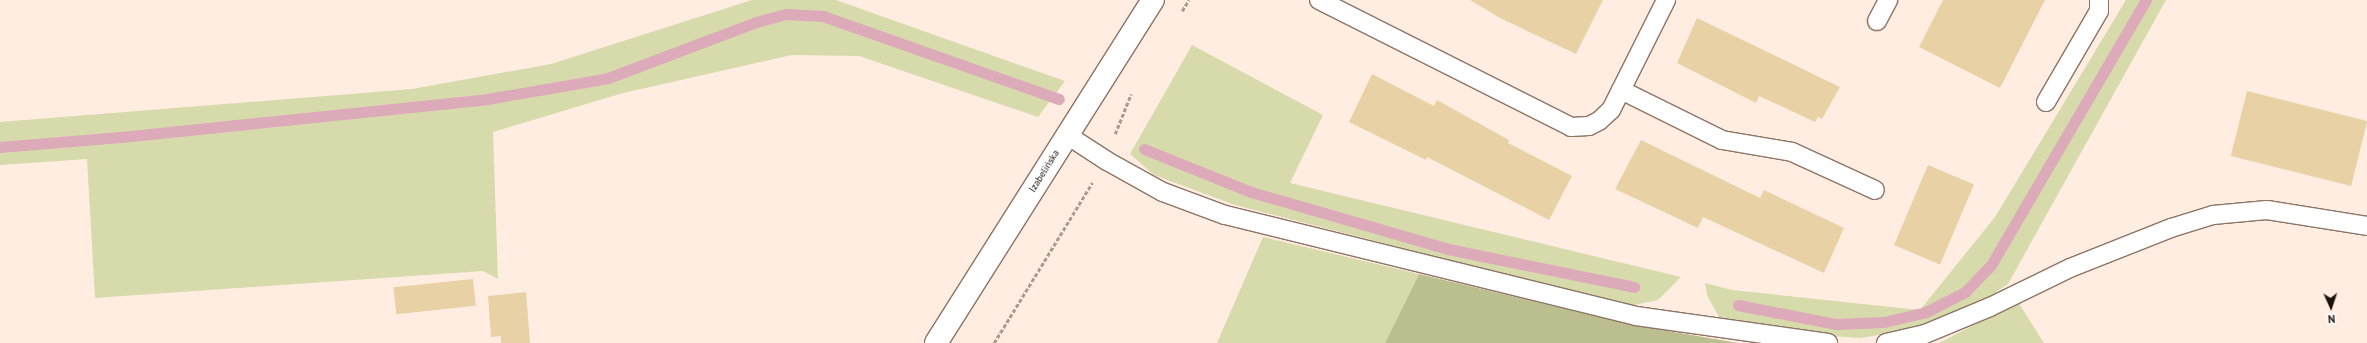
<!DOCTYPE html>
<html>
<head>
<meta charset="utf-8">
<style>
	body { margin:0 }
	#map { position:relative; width:2367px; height:343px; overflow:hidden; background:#ffede2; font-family:"PT Sans",sans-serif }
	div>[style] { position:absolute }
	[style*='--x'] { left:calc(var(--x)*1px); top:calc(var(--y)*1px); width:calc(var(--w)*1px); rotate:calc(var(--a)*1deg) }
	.green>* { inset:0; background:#d7daab }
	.forest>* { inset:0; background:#bbbe8f }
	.stream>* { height:11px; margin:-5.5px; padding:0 5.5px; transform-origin:5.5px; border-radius:5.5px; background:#ddaaba }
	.building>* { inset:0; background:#e9d1a6; transform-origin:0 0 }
	.path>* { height:2.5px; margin-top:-1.25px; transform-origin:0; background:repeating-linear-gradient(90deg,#aa9b92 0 4px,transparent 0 6px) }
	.roads { filter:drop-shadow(1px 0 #8d7464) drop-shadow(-1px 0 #8d7464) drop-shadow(0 1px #8d7464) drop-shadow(0 -1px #8d7464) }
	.lane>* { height:18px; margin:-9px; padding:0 9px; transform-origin:9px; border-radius:9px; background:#fff }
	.secondary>* { height:22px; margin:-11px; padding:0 11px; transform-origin:11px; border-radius:11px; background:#fff }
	span { translate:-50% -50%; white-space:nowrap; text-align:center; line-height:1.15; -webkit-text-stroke:3.5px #fff; paint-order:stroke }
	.street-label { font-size:10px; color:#1b110b }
	.north { position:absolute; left:2311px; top:287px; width:40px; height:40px; -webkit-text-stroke:3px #fff; paint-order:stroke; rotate:177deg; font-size:11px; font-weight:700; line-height:16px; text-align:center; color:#1b110b }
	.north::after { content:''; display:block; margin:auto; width:14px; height:18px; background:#1b110b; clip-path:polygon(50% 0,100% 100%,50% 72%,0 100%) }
</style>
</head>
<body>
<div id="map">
	<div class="green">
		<div style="clip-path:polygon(752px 0,836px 0,1065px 81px,1038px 117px,859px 56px,792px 55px,623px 93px,493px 132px,498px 279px,483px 271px,95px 298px,87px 159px,0 165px,0 122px,412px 89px,551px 64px)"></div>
		<div style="clip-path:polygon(2126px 0,2166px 0,2008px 284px,1983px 301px,1918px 328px,1861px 338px,1817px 335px,1731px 321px,1719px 317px,1707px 295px,1705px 283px,1732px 290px,1920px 310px,1995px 217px)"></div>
		<div style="clip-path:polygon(1192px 45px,1323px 115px,1290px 183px,1681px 277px,1658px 300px,1630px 306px,1235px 205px,1154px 175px,1130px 154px)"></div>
		<div style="clip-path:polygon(1263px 237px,1419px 274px,1385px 343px,1217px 343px)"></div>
		<div style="clip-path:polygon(2018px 302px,2044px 343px,1938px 343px,1941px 342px)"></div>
	</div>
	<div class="forest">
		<div style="clip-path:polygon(1419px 274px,1628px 324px,1738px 343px,1385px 343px)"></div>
	</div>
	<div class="stream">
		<div style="--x:0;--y:147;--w:121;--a:-4.7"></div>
		<div style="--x:121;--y:137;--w:368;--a:-5.9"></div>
		<div style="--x:487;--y:99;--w:123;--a:-9.8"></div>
		<div style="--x:608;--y:78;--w:158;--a:-20.7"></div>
		<div style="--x:756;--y:22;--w:31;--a:-15"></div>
		<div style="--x:786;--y:14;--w:37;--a:3"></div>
		<div style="--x:823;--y:16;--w:250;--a:19.4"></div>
		<div style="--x:1144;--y:149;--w:115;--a:21.9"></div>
		<div style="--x:1251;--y:192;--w:205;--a:16.1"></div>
		<div style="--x:1448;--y:249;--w:190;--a:11.5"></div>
		<div style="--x:1738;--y:305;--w:100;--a:11"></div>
		<div style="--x:1836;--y:324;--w:48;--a:-2.4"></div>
		<div style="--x:1884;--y:322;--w:43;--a:-13.4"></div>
		<div style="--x:1926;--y:312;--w:44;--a:-27.1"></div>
		<div style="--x:1965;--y:292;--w:37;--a:-46"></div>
		<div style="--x:1991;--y:265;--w:307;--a:-59.7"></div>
	</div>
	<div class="building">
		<div style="clip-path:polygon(1470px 0,1603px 0,1576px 54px,1502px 19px)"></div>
		<div style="clip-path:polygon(1943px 0,2045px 0,2000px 88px,1919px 47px)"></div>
		<div style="clip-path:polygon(1697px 18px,1840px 87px,1822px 119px,1818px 117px,1815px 122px,1759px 96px,1756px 103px,1677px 63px)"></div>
		<div style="clip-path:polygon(1372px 74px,1434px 106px,1437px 100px,1509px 140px,1508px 143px,1572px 176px,1549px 220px,1427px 157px,1426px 160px,1349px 122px)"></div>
		<div style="left:2247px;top:91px;width:124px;height:67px;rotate:14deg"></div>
		<div style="clip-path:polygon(1641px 140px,1760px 198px,1764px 190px,1844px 228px,1824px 273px,1703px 217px,1698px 228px,1615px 189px)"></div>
		<div style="left:1928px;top:165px;width:50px;height:87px;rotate:23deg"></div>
		<div style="left:473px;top:279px;width:27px;height:80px;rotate:84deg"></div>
		<div style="clip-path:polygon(526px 292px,530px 343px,501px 343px,501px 336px,491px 337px,488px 296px)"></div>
	</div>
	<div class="path">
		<div style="--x:1182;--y:11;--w:13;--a:-58"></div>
		<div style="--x:1115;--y:134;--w:43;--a:-68.2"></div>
		<div style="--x:994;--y:343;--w:188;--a:-58.5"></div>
	</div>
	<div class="roads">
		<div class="lane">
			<div style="--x:1319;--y:0;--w:282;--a:26.7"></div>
			<div style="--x:1571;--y:127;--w:18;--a:-3"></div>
			<div style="--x:1589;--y:126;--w:11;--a:-27"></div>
			<div style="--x:1599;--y:121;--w:16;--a:-43"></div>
			<div style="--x:1611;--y:110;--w:123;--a:-63.4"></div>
			<div style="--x:1877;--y:21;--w:24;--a:-62"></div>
			<div style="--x:1621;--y:90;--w:113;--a:26.3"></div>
			<div style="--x:1722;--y:140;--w:71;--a:9.7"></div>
			<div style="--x:1792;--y:152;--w:91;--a:24.6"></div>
			<div style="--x:2046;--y:102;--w:105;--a:-59.8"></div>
			<div style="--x:2099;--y:11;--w:11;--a:-90"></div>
			<div style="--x:1067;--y:135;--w:48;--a:33"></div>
			<div style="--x:1107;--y:161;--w:64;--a:29"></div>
			<div style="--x:1163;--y:192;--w:66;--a:20.4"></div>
			<div style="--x:1225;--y:215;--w:423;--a:13.8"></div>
			<div style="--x:1636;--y:316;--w:194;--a:8"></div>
			<div style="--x:1886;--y:343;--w:40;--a:-13"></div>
			<div style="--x:1925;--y:334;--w:70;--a:-22.6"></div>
			<div style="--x:1990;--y:307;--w:89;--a:-26"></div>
			<div style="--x:2070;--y:268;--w:109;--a:-21.6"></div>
			<div style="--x:2171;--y:228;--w:44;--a:-17.2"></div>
			<div style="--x:2213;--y:215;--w:54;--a:-5.3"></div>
			<div style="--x:2267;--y:210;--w:101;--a:9.1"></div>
		</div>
		<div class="secondary">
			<div style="--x:936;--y:343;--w:406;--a:-57.7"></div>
		</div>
	</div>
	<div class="street-label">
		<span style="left:1044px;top:171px;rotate:-58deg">Izabelińska</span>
	</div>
	<div class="north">N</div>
</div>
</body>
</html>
